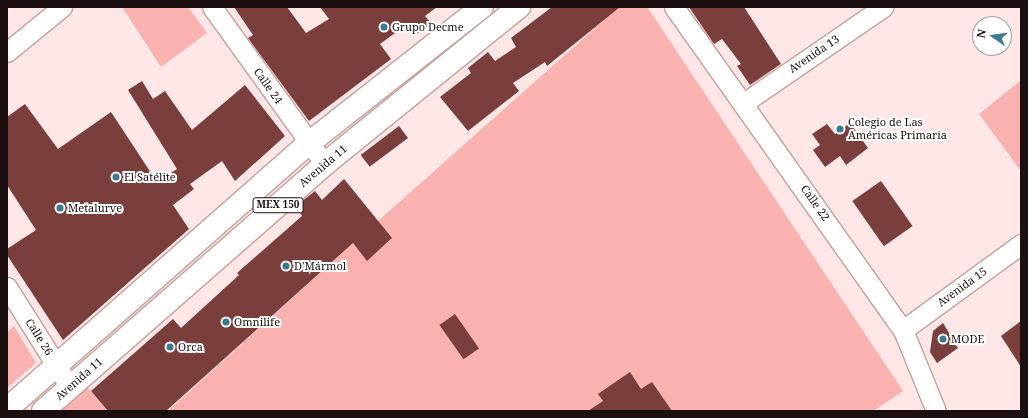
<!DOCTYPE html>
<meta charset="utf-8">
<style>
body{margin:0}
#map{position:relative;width:1028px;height:418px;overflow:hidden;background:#fee7e6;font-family:"Noto Serif",serif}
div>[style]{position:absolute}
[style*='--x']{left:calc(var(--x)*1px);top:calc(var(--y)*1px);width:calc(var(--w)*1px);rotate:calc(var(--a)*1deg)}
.green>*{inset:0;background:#f9b2af}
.building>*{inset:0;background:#7a3e3d;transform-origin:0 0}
.roads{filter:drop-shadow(1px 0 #c3a19f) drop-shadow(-1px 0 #c3a19f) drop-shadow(0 1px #c3a19f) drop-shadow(0 -1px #c3a19f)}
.minor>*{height:19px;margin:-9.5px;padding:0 9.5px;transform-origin:9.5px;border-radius:9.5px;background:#fff}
.major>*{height:22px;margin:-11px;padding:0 11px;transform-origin:11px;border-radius:11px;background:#fff}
.dots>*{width:11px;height:11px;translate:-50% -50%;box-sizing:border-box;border:2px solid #fff;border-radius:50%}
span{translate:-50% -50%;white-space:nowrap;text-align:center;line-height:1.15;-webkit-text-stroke:4px #fff;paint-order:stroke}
.shield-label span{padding:1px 3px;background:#fff;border:1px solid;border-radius:3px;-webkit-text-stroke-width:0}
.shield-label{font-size:10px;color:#1b0f0f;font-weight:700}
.poi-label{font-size:11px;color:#1b0f0f}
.left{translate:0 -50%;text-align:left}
.street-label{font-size:11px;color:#1b0f0f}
.frame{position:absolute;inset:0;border:8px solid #1b0f0f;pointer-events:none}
.north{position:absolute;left:972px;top:16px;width:40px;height:40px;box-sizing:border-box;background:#fff;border:1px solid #a49f9f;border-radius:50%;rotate:283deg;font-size:11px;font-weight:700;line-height:16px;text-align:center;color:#1b0f0f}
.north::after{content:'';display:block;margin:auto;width:14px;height:18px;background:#3b798e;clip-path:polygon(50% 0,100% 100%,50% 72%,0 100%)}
</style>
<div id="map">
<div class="green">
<i style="clip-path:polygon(122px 7px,188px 7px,207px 33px,161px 67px)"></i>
<i style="clip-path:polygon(619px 7px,647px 7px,903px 391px,873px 411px,168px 411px,353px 243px,367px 260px,392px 239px,378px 221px)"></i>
<i style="clip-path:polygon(1021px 80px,1021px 171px,979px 114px)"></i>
<i style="clip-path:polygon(14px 326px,36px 363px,7px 388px,7px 332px)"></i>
<i style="clip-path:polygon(86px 386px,108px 411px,58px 411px)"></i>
</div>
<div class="building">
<i style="clip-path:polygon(234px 7px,287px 7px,306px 33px,329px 19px,320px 7px,437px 7px,425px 16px,431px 23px,414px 36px,406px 25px,380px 44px,391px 59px,309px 121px,248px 38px,253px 35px)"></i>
<i style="clip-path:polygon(552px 7px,620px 7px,547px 66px,545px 62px,513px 83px,519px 91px,468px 131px,440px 97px,471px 73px,468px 68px,488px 52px,495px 61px,516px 47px,511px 38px)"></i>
<i style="clip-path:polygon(689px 7px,744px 7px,781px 64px,750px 85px,737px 66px,741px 64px,722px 39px,714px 44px)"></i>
<i style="clip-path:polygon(142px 81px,153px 99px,165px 91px,192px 130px,245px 85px,285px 136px,235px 181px,222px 161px,190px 184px,194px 189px,173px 205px,189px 229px,63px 340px,7px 255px,7px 249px,36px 230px,7px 185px,7px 117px,25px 104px,58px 149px,111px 112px,157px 182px,177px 169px,128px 90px)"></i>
<i style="clip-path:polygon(850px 123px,868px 148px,846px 165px,840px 156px,825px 167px,813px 150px,820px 145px,812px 134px,827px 124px,835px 134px)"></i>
<i style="left:399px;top:126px;width:15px;height:48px;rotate:53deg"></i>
<i style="clip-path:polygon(344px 179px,392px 238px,367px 261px,353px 243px,166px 411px,108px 411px,91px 391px,173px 319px,181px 328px,239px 275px,237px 273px,302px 216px,296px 206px,315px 191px,322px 200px)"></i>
<i style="left:881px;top:181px;width:55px;height:35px;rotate:55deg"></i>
<i style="left:455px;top:314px;width:42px;height:19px;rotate:55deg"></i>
<i style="clip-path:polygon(1021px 321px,1021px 367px,1001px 336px)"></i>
<i style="clip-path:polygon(943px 323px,958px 348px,937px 363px,930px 352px,933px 331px)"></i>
<i style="clip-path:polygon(630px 372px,641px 389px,652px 382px,672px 411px,588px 411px,603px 401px,598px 394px)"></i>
</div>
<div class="roads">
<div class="minor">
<i style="--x:212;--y:7;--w:193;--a:54.3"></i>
<i style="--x:674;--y:7;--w:396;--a:54.7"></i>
<i style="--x:903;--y:330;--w:87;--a:67.8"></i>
<i style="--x:7;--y:52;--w:71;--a:-39.3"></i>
<i style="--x:745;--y:102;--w:168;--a:-34.5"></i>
<i style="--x:7;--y:287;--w:118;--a:57.8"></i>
<i style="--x:903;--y:330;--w:146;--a:-36.1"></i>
</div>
<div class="major">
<i style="--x:7;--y:409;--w:402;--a:-41.4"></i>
<i style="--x:309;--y:143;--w:220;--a:-38.2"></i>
<i style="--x:43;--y:411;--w:375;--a:-41.2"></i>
<i style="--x:325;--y:164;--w:250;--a:-39"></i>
</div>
</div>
<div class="dots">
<i style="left:384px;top:27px;background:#3b798e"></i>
<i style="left:840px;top:129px;background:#3b798e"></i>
<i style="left:116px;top:177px;background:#3b798e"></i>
<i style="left:60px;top:208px;background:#3b798e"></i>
<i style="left:286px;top:266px;background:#3b798e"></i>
<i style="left:226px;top:322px;background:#3b798e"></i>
<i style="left:943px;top:339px;background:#3b798e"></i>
<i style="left:170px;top:347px;background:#3b798e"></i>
</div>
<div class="shield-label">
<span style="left:278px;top:205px">MEX 150</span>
</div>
<div class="poi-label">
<span class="left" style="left:392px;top:27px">Grupo Decme</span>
<span class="left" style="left:848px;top:129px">Colegio de Las<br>Américas Primaria</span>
<span class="left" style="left:124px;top:177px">El Satélite</span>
<span class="left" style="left:68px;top:208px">Metalurve</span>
<span class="left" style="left:294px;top:266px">D'Mármol</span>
<span class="left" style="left:234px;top:322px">Omnilife</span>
<span class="left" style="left:951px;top:339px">MODE</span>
<span class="left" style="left:178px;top:347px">Orca</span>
</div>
<div class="street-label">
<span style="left:814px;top:54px;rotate:-34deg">Avenida 13</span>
<span style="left:268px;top:86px;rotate:55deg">Calle 24</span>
<span style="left:323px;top:166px;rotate:-40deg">Avenida 11</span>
<span style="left:815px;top:203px;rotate:55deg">Calle 22</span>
<span style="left:962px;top:287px;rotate:-36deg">Avenida 15</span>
<span style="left:39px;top:337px;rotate:58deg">Calle 26</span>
<span style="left:79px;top:379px;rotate:-41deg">Avenida 11</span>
</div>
<div class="frame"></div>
<div class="north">N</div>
</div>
